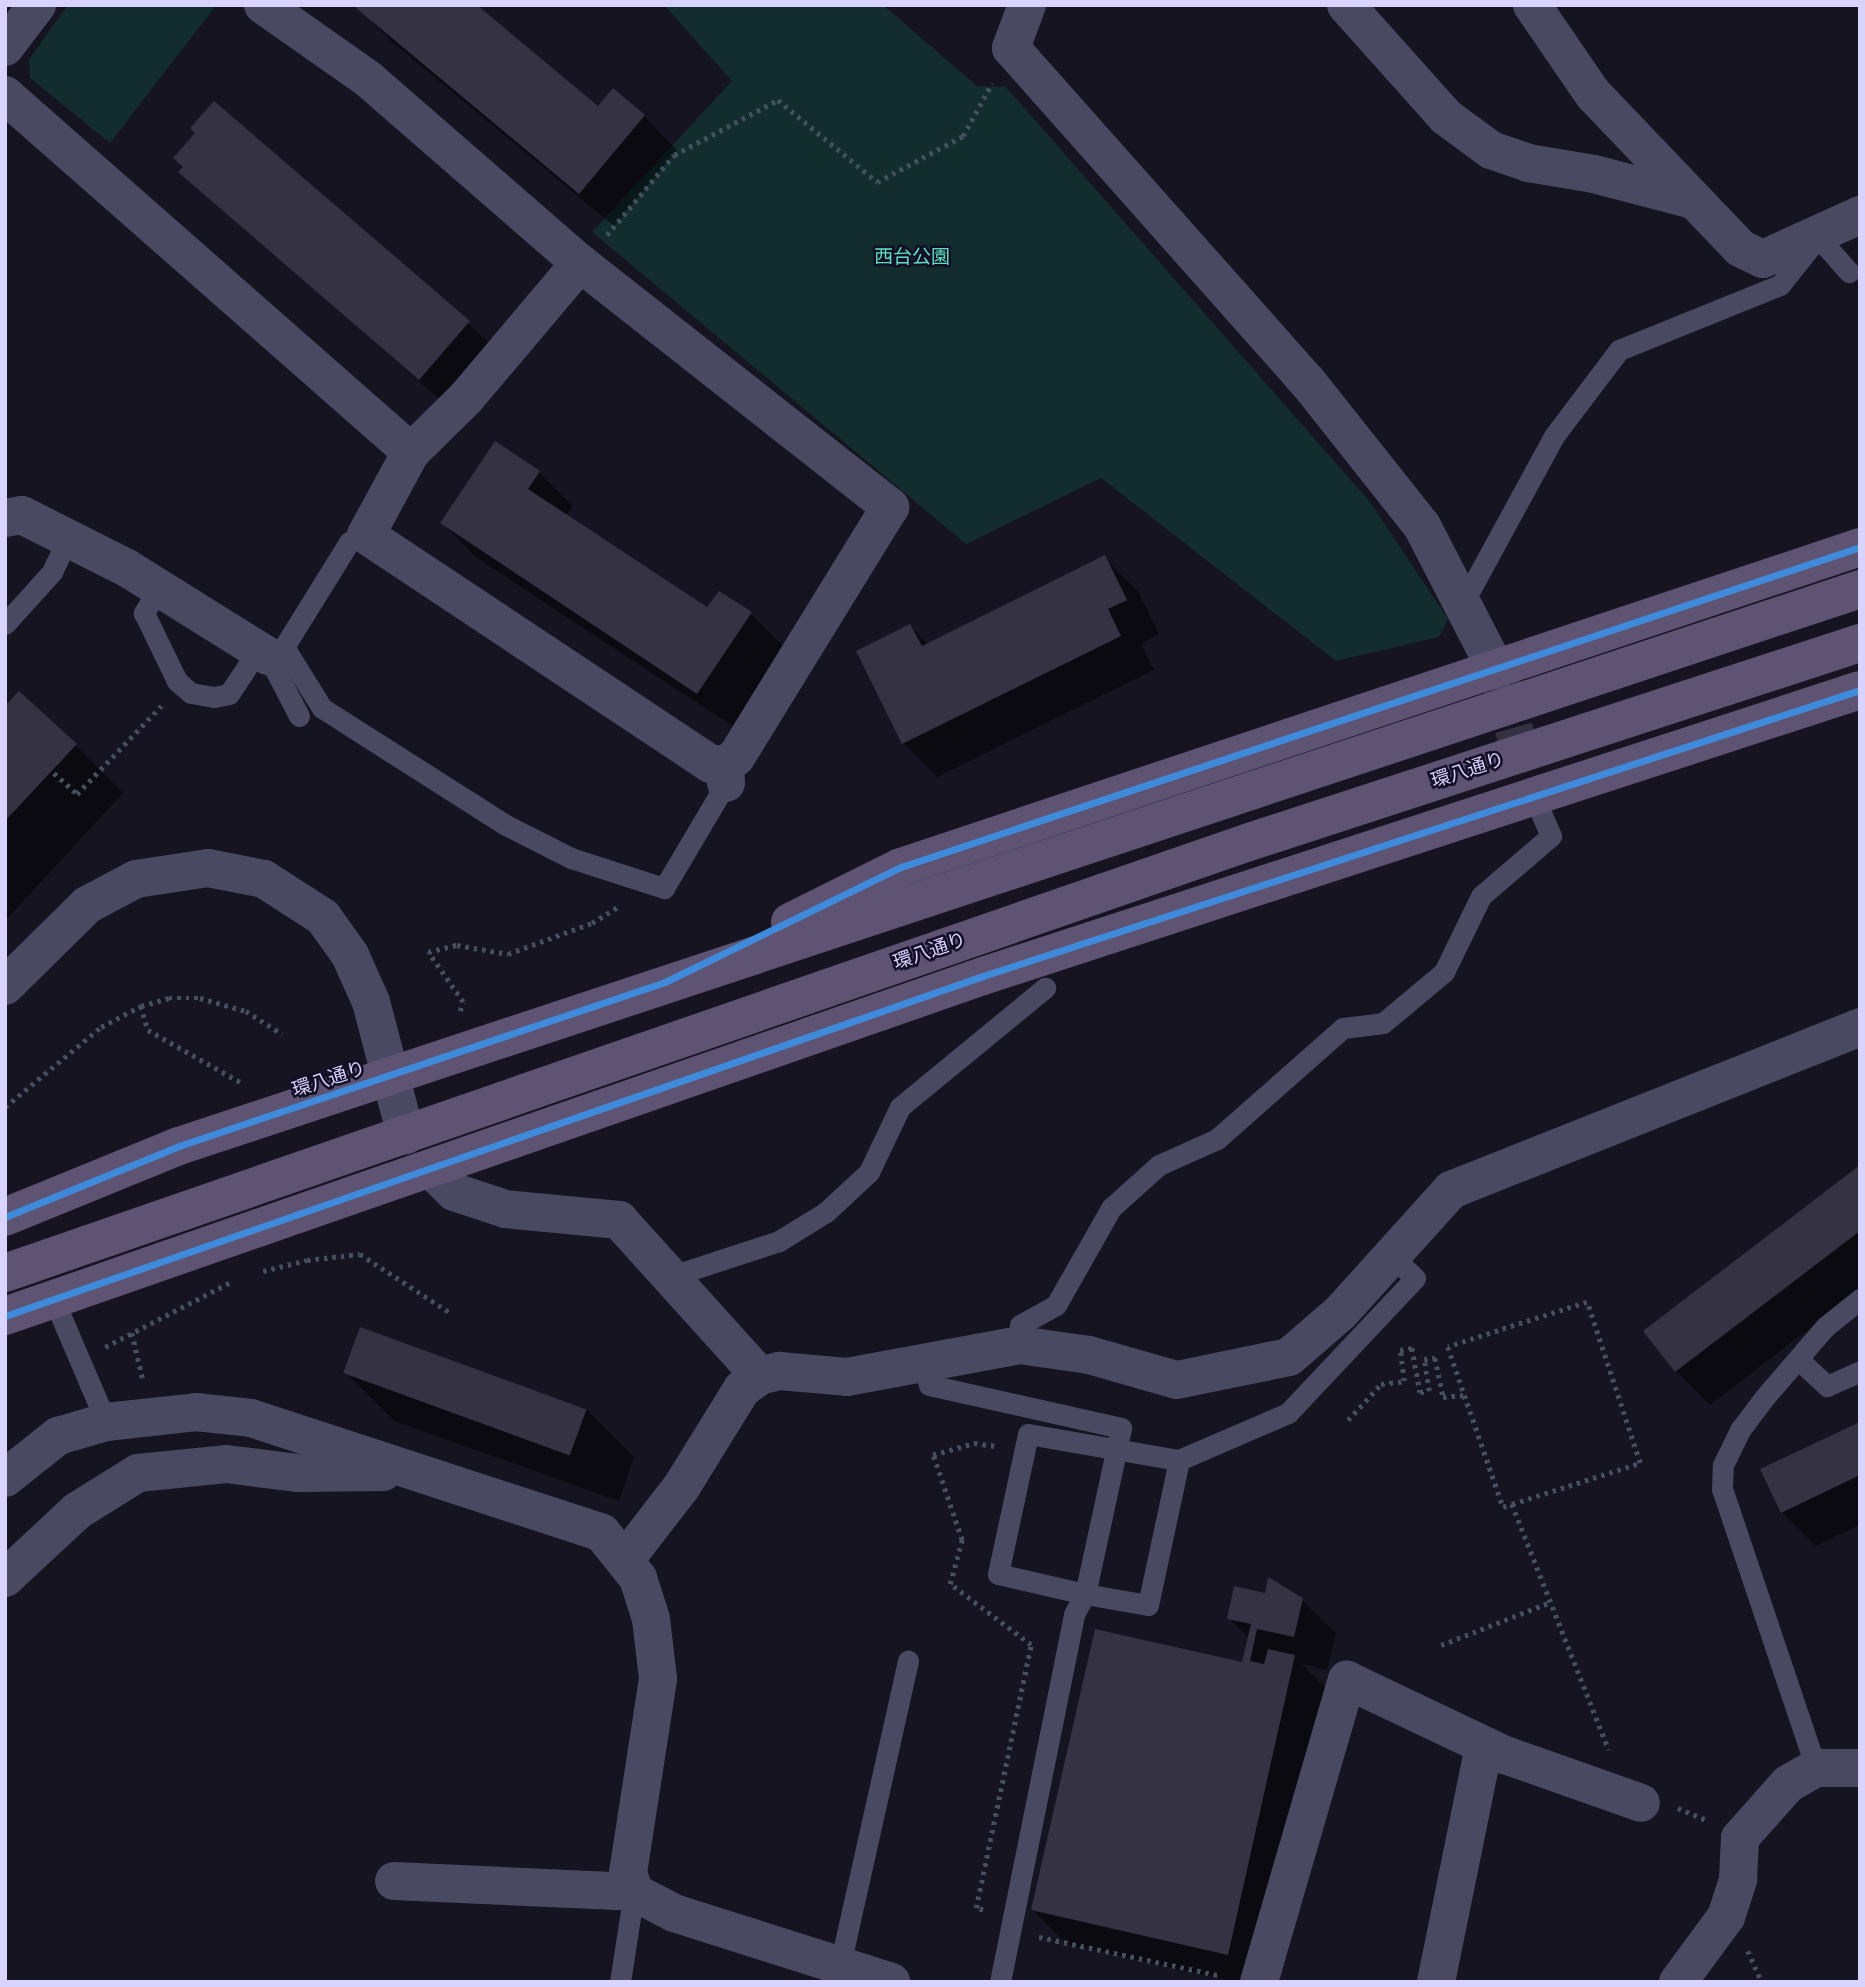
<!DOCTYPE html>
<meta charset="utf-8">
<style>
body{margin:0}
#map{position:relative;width:1865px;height:1987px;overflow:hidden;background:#161421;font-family:"Source Sans 3","Noto Sans JP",sans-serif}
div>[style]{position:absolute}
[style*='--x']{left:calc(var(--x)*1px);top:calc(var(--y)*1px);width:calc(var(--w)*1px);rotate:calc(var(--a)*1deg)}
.green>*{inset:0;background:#132c2d}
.shadow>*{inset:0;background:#0007}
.building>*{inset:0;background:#343243;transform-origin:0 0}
.minor-tunnel>*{height:38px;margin-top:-19px;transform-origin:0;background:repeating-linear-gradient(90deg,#333142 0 38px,transparent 0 57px)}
.path>*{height:4.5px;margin-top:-2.25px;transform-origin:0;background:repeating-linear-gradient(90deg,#44505f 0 3.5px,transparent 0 8.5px)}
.service>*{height:21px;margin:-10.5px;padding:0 10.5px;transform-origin:10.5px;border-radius:10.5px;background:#4a4962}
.minor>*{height:38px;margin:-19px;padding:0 19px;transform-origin:19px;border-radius:19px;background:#4a4962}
.tertiary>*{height:38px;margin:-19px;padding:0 19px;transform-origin:19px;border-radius:19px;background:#4a4962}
.primary>*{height:38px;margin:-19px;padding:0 19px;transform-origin:19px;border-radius:19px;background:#5e5373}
.cycleway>*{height:7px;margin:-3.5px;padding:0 3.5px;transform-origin:3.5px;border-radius:3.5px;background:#408adc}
span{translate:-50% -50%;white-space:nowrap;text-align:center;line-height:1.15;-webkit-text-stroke:5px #130f26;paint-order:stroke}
.park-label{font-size:19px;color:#5fe0c0}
.street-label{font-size:19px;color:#d9d4ff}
.frame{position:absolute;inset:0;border:7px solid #d9d4ff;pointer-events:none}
</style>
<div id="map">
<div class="green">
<i style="clip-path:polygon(68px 5px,210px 5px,214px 8px,110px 143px,30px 78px,29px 59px)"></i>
<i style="clip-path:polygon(664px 5px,883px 5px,977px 86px,1006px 87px,1370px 502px,1448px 619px,1439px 637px,1336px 661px,1101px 478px,966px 544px,592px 232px,732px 81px)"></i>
</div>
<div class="shadow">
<i style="clip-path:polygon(359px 8px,598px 108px,644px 116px,677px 150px,614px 226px,392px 42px)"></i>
<i style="clip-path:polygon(181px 172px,468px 323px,502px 356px,454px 412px)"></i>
<i style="clip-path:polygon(495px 443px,539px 472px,573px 506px,566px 516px,708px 610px,750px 613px,784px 647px,732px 726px,476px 557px,442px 523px)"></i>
<i style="clip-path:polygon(1104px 558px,1138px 591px,1159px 634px,1141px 644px,1154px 670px,937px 777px,903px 743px,910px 626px,928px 644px)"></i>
<i style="clip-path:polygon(5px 708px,75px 745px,123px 793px,5px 921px)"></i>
<i style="clip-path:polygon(1860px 1167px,1860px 1290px,1710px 1405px,1676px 1371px)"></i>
<i style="clip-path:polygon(345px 1372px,586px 1409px,634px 1457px,619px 1501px,394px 1421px)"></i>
<i style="clip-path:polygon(1860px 1424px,1860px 1525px,1816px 1546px,1782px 1512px)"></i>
<i style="clip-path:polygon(1301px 1599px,1336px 1633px,1327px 1670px,1302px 1664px,1328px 1690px,1263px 1982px,1234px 1982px,1067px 1944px,1033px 1910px,1243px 1664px,1249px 1638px,1229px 1618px)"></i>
</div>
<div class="building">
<i style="clip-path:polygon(358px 5px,477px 5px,598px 106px,613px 88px,645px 115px,579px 194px,356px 8px)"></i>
<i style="clip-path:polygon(214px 101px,470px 321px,419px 380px,178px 172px,183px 167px,173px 158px,195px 133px,190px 128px)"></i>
<i style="clip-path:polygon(495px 441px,540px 471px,528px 489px,707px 607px,719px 591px,752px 612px,697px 694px,440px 523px)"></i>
<i style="clip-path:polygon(1105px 555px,1127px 600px,1108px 609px,1121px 636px,902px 744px,856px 651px,910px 624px,922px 646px)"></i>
<i style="clip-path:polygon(19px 691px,77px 744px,5px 821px,5px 706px)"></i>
<i style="clip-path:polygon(1860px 1165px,1860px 1231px,1675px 1372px,1643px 1331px)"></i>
<i style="left:360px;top:1327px;width:241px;height:49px;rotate:20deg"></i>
<i style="clip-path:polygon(1860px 1422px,1860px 1475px,1781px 1513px,1760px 1469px)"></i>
<i style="clip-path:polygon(1268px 1577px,1303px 1598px,1294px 1637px,1257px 1629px,1250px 1661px,1264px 1664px,1268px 1649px,1295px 1655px,1228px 1955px,1031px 1910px,1095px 1629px,1242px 1662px,1251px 1624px,1227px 1619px,1234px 1586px,1265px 1593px)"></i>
</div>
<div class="minor-tunnel">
<i style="--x:1498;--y:673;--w:106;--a:74.1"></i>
</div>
<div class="path">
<i style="--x:607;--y:235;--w:104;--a:-50.1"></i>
<i style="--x:674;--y:155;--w:118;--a:-27.9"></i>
<i style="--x:778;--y:100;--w:129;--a:39.6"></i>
<i style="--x:877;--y:182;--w:98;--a:-28.1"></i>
<i style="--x:963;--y:136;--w:60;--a:-61.3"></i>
<i style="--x:54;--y:773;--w:31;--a:42"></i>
<i style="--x:77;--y:794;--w:122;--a:-46.3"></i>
<i style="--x:141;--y:1006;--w:25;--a:74"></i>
<i style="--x:148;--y:1030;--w:110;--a:29.4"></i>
<i style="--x:460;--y:1011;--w:9;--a:-72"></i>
<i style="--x:463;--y:1002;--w:61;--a:-125"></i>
<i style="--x:428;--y:952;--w:30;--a:-14"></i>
<i style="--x:457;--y:945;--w:52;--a:10"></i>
<i style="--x:508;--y:954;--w:90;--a:-20.3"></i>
<i style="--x:592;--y:923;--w:31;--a:-32"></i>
<i style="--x:5;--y:1107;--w:125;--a:-39.8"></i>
<i style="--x:101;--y:1027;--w:45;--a:-27.7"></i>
<i style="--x:141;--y:1006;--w:29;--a:-16"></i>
<i style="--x:169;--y:998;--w:31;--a:0"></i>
<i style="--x:200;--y:998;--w:48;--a:15.8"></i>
<i style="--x:246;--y:1011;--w:43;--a:32.6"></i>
<i style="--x:263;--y:1271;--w:45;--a:-14"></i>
<i style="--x:307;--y:1260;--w:53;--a:-6.5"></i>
<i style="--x:360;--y:1254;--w:110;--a:33.1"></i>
<i style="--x:132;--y:1333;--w:48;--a:76.8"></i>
<i style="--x:105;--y:1347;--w:142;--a:-27.3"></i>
<i style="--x:1348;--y:1420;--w:49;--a:-47.5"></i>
<i style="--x:1381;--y:1384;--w:23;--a:-7"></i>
<i style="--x:1404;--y:1381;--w:31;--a:-97"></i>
<i style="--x:1400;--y:1350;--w:12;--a:-9"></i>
<i style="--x:1412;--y:1348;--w:45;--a:79.7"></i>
<i style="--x:1420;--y:1392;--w:9;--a:-6"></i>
<i style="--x:1429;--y:1391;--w:32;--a:-99"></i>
<i style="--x:1424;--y:1359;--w:11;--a:-5"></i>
<i style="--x:1435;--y:1358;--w:40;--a:78"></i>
<i style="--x:1443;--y:1397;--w:22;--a:-5"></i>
<i style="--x:1512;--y:1504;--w:134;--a:-17.8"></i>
<i style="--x:1640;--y:1463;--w:169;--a:-108.2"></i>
<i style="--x:1587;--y:1302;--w:146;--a:162.1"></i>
<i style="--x:1448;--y:1347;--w:169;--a:71"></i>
<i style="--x:1503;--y:1507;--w:9;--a:-18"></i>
<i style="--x:1512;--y:1504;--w:264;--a:68.5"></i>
<i style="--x:1441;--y:1645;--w:118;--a:-21.4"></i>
<i style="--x:1678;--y:1808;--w:33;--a:23"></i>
<i style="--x:983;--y:1910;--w:7;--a:-164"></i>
<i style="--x:976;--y:1908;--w:269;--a:-78.2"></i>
<i style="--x:1031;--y:1645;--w:101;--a:-143"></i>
<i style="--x:950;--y:1584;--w:46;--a:-74.7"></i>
<i style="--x:962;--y:1540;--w:90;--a:-108.8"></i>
<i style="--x:933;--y:1455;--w:43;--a:-16.3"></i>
<i style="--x:974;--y:1443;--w:22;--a:8"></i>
<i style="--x:1039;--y:1937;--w:187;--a:12"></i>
<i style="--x:1748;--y:1951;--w:34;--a:66"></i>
</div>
<div class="service">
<i style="--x:160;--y:587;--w:31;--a:122"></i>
<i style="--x:144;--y:613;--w:76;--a:64.1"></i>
<i style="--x:177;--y:681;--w:18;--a:41"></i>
<i style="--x:191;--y:693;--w:23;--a:10"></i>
<i style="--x:214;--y:697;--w:15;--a:-11"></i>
<i style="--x:229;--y:694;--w:53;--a:-56.6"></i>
<i style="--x:1463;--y:603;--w:190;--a:-61.4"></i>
<i style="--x:1554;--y:436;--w:108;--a:-52.9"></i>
<i style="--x:1619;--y:350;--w:174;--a:-22"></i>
<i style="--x:1780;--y:285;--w:61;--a:-51.6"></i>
<i style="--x:1818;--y:237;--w:47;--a:48.5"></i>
<i style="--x:5;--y:624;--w:70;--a:-47.9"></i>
<i style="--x:52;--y:572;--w:38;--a:-65"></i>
<i style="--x:284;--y:647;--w:72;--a:58.1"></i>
<i style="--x:322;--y:708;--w:218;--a:32.5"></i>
<i style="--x:506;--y:825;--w:73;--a:26.9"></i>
<i style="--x:571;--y:858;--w:98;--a:17.9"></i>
<i style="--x:664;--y:888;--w:122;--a:-59.4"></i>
<i style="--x:299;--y:716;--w:68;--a:-117.3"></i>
<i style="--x:268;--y:656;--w:18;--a:-29"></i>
<i style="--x:284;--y:647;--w:123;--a:-58.2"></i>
<i style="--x:349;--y:542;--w:18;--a:-22"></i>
<i style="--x:669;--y:1277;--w:116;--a:-18.1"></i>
<i style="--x:779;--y:1241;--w:55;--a:-31.7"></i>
<i style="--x:826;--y:1212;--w:59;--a:-42.9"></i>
<i style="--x:869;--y:1172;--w:72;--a:-64.5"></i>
<i style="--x:900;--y:1107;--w:188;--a:-39.4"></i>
<i style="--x:54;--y:1300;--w:133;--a:66.9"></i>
<i style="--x:1019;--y:1345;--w:20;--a:-87"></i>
<i style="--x:1020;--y:1325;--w:41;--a:-29.1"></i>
<i style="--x:1056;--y:1305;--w:112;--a:-60.4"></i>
<i style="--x:1111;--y:1208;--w:64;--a:-41.9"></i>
<i style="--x:1159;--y:1165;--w:64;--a:-24.1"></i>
<i style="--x:1217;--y:1139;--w:168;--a:-41.4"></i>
<i style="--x:1343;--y:1028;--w:40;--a:-7.1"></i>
<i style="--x:1383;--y:1023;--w:80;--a:-39.9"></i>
<i style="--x:1444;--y:972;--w:85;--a:-64"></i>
<i style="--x:1481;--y:896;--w:92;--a:-40.6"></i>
<i style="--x:1551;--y:836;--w:40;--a:-113.4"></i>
<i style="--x:1798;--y:1359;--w:40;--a:43"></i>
<i style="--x:1827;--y:1386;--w:36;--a:-24"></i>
<i style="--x:922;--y:1363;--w:23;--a:72"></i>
<i style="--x:929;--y:1385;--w:197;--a:12.6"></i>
<i style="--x:1121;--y:1428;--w:170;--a:102.2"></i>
<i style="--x:1085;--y:1594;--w:64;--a:9.9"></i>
<i style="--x:1148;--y:1605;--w:148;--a:-77.9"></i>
<i style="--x:1179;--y:1460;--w:119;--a:-23.3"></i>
<i style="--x:1288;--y:1413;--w:185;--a:-46.7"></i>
<i style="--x:1415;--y:1278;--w:33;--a:-137"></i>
<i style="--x:1816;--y:1768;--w:294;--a:-108.6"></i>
<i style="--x:1722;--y:1489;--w:24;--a:-88"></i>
<i style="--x:1723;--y:1465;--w:39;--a:-64"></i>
<i style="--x:1740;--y:1430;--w:40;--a:-53"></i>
<i style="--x:1764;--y:1398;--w:94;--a:-49.3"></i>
<i style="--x:1825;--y:1327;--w:45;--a:-38.7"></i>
<i style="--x:840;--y:1965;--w:312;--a:-77.4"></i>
<i style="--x:620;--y:1982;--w:91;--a:-81.2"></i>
<i style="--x:1000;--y:1982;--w:375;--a:-78.6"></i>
<i style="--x:1074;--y:1614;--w:23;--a:-61"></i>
<i style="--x:1085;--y:1594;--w:89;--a:-167.1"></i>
<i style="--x:998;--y:1574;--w:143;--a:-77.9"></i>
<i style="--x:1028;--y:1434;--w:153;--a:9.8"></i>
</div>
<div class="minor">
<i style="--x:263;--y:5;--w:127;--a:35.1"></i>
<i style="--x:367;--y:78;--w:282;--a:41"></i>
<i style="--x:580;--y:263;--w:395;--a:38.2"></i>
<i style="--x:890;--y:507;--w:294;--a:121.6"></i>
<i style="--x:736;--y:757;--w:13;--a:148"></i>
<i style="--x:1027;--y:5;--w:46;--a:110.4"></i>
<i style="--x:1011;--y:48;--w:446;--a:48.4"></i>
<i style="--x:1307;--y:381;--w:185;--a:51.6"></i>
<i style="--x:1422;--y:526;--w:163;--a:62.7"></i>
<i style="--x:1346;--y:5;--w:150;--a:48.2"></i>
<i style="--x:1446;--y:117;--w:56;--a:36.3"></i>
<i style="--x:1491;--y:150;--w:39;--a:19"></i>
<i style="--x:1528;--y:163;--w:67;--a:9.5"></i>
<i style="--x:1594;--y:174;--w:98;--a:14.7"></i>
<i style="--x:1532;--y:5;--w:108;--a:55.6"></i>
<i style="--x:1593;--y:94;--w:213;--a:46.3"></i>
<i style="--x:1740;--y:248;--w:25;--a:26"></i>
<i style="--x:1763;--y:259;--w:107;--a:-24.4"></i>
<i style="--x:5;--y:47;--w:53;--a:-52.7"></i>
<i style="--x:5;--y:95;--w:541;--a:41.33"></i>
<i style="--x:580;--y:263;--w:177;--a:130.2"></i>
<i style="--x:466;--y:398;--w:77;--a:135.5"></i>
<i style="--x:411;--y:452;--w:94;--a:118.5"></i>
<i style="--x:366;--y:535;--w:414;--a:33.6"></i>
<i style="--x:711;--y:764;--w:14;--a:0"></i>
<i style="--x:725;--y:764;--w:19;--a:87"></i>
<i style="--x:5;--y:518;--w:17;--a:-10"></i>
<i style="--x:22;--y:515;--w:118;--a:26.8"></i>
<i style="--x:127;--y:568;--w:166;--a:32"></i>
<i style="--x:432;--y:1170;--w:31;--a:45"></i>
<i style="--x:454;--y:1192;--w:54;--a:18.4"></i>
<i style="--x:505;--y:1209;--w:115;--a:5.5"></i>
<i style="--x:619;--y:1220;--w:210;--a:47.9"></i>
<i style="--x:760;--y:1376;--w:20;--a:-15"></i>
<i style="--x:779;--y:1371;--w:68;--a:5"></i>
<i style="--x:847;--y:1377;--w:175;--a:-10.5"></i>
<i style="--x:1019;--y:1345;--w:71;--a:8.1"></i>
<i style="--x:1089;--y:1355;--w:91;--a:15.9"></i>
<i style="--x:1177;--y:1380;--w:114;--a:-11.6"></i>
<i style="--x:1289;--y:1357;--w:67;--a:-40.8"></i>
<i style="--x:1340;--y:1313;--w:166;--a:-47.9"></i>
<i style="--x:1451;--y:1190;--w:440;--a:-21.7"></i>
<i style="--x:5;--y:1478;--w:68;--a:-38.4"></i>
<i style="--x:58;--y:1436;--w:50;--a:-16.3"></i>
<i style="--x:106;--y:1422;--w:91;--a:-6.3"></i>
<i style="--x:196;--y:1412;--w:55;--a:6.2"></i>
<i style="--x:251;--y:1418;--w:369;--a:18.1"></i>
<i style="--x:602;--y:1533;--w:58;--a:51.3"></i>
<i style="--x:638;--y:1578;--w:43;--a:72.4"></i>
<i style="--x:651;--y:1619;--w:60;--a:83.3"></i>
<i style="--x:658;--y:1679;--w:195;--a:98.8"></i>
<i style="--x:628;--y:1872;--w:21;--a:73"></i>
<i style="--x:625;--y:1560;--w:93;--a:-52.4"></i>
<i style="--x:682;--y:1486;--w:114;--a:-58.3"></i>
<i style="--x:742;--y:1389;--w:22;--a:-36"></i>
<i style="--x:5;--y:1578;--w:98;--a:-42.9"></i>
<i style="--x:77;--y:1511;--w:72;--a:-31.9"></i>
<i style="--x:138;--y:1473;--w:88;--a:-5.8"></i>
<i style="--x:226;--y:1464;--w:73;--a:7.1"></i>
<i style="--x:298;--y:1473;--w:85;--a:-0.7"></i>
<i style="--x:394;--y:1881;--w:240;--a:2.6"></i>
<i style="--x:634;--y:1892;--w:45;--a:27.7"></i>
<i style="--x:674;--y:1913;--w:228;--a:17.6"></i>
<i style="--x:1259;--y:1982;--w:315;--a:-73.8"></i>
<i style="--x:1347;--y:1680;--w:175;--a:25.4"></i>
<i style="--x:1505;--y:1755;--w:144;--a:19.4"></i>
<i style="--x:1436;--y:1982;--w:241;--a:-78.5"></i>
<i style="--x:1678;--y:1982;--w:81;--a:-53.6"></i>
<i style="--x:1726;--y:1917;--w:40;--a:-72"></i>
<i style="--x:1738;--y:1879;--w:41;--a:-87.2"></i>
<i style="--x:1740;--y:1838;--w:72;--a:-48.4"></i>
<i style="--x:1788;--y:1784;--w:32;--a:-30"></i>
<i style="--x:1816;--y:1768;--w:44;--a:0"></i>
</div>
<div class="tertiary">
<i style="--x:5;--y:986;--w:115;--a:-44.6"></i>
<i style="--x:87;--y:905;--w:55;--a:-28"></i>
<i style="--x:136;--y:879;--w:73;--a:-8.7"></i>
<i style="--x:208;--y:868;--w:57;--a:11.1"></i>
<i style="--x:264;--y:879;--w:70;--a:32.8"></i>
<i style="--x:323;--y:917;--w:47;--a:54.6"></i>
<i style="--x:350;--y:955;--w:51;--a:65.9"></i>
<i style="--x:371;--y:1002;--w:138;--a:75.3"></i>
</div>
<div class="primary">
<i style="--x:790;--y:922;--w:124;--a:-26.4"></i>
<i style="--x:901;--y:867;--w:1011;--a:-18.45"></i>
<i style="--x:5;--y:1217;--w:188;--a:-22.2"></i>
<i style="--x:179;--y:1146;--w:1771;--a:-18.33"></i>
<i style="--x:5;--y:1273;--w:1317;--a:-19.11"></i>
<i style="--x:1249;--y:842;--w:643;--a:-18.04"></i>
<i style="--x:5;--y:1316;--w:1035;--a:-19.17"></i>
<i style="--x:983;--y:976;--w:922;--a:-18.06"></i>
</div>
<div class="cycleway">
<i style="--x:5;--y:1217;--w:188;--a:-22.2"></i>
<i style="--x:179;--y:1146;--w:513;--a:-18.65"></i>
<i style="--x:665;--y:982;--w:263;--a:-26"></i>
<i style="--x:901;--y:867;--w:1011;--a:-18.45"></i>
<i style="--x:5;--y:1316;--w:1035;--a:-19.17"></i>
<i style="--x:983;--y:976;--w:922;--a:-18.06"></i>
</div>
<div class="park-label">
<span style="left:912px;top:258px">西台公園</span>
</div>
<div class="street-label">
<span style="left:1468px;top:771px;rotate:-18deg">環八通り</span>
<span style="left:930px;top:952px;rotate:-19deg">環八通り</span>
<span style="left:329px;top:1080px;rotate:-18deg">環八通り</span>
</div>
<div class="frame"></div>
</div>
